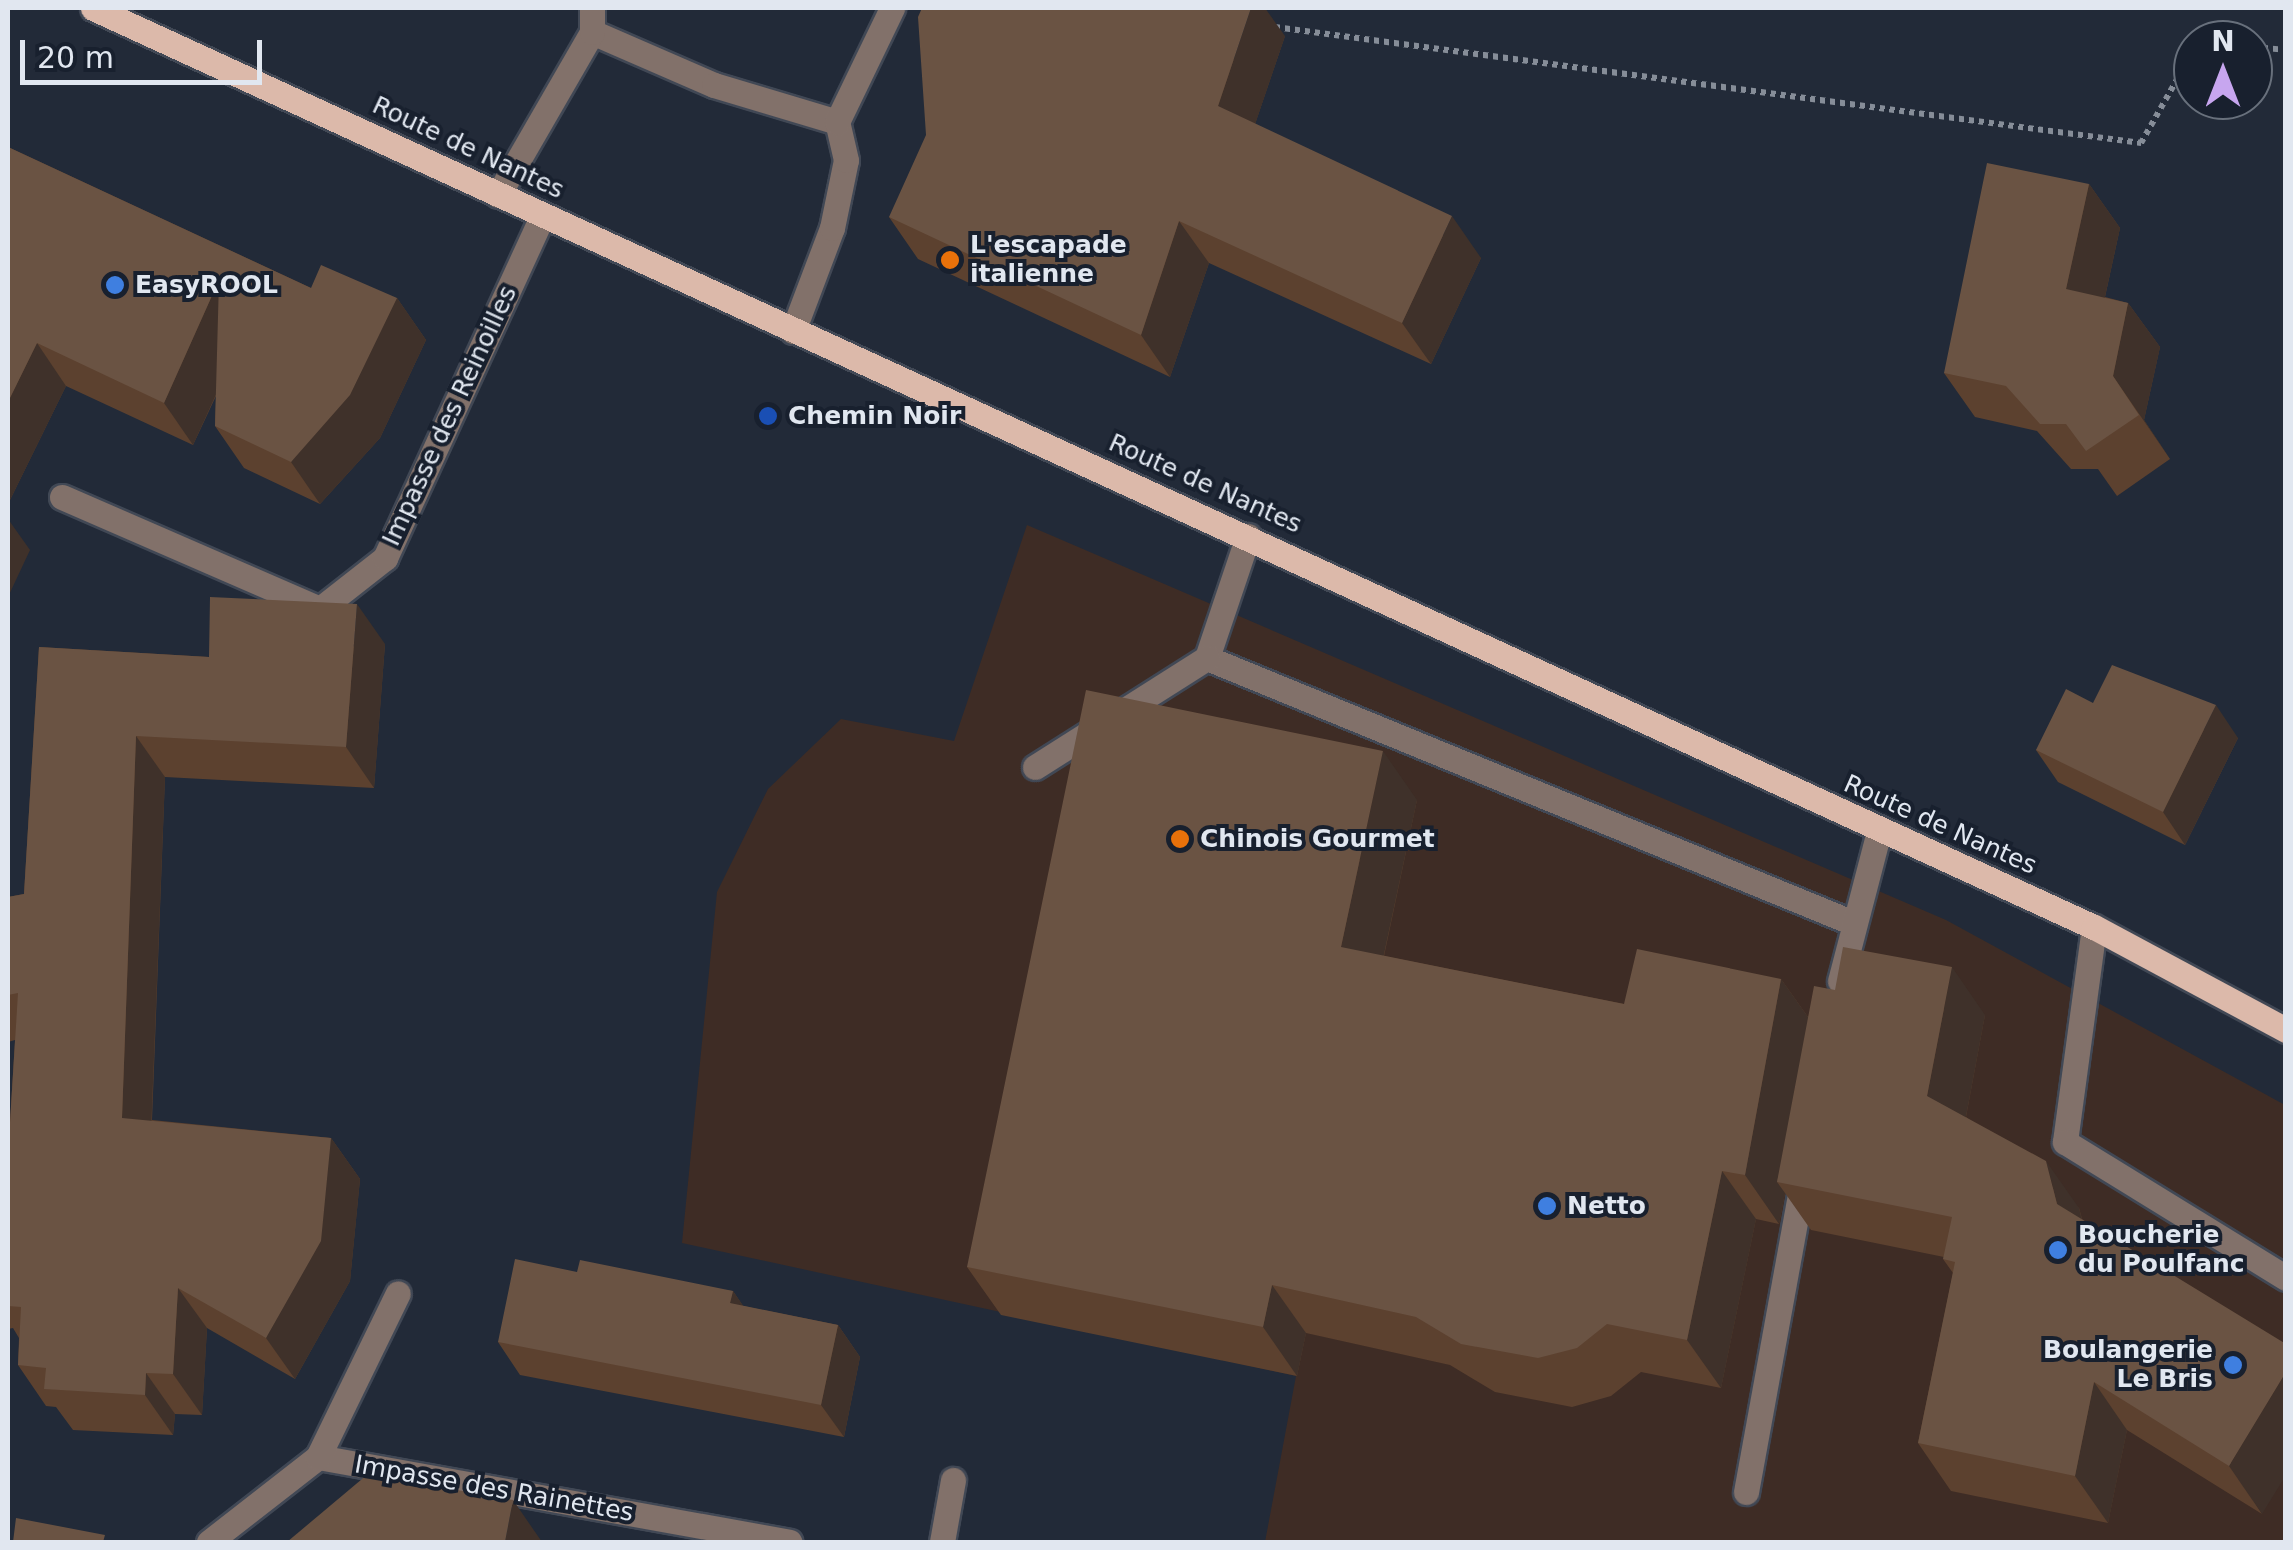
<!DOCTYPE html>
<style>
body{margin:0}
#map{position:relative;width:2293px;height:1550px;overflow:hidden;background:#222a38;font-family:"DejaVu Sans",sans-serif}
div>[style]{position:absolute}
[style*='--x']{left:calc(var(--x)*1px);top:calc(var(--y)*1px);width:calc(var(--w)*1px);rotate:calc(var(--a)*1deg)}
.commercial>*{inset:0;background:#3e2c25}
.path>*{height:6px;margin-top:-3px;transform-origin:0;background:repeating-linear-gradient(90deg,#868d98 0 5px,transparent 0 10px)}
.roads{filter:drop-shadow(2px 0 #414855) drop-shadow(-2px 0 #414855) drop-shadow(0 2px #414855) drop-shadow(0 -2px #414855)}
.minor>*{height:25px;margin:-12.5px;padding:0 12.5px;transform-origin:12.5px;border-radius:12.5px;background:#82716a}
.major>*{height:25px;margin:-12.5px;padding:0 12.5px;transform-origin:12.5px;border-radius:12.5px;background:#dcb9aa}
.wall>*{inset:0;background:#5c412f}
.shaded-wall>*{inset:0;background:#3f312a}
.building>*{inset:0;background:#6a5343}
.dots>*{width:28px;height:28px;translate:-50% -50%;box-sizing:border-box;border:5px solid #18202e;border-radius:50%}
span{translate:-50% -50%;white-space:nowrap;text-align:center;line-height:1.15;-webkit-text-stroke:8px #18202e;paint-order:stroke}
.street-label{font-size:25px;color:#e1e7f0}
.poi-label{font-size:25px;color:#e1e7f0;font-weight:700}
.left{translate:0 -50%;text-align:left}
.right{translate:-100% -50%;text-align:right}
.frame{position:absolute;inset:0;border:10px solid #e1e7f0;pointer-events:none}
.north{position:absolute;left:2173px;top:20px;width:100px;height:100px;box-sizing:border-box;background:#18202e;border:2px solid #68707c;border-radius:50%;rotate:0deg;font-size:28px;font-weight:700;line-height:40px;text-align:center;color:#e1e7f0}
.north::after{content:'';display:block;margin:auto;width:35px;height:45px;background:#c7a6ef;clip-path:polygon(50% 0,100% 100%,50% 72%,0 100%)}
.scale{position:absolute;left:20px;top:40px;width:242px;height:45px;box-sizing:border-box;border:5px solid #e1e7f0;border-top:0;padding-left:12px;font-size:30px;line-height:35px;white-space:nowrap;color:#e1e7f0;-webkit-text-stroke:8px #18202e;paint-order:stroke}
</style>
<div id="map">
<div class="commercial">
<i style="clip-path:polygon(1027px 525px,1946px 920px,2285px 1105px,2285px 1542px,1265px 1542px,1296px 1376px,682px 1243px,717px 892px,768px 789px,841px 719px,954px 741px)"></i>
</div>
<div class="path">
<i style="--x:1275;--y:27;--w:874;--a:7.63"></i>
<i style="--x:2141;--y:143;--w:106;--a:-60.5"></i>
<i style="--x:2253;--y:47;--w:33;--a:5"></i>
</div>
<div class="roads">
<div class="minor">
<i style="--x:592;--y:32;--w:133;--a:23.5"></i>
<i style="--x:714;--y:85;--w:128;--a:16.7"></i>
<i style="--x:498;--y:195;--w:188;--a:-60"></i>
<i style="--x:592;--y:32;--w:24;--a:-90"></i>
<i style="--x:793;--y:331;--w:110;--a:-69.3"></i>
<i style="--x:832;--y:228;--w:69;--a:-78.4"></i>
<i style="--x:846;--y:160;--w:39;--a:-103"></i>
<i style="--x:837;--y:122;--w:127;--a:-64.2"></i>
<i style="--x:62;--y:497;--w:281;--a:23.5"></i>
<i style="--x:320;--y:609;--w:83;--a:-38.1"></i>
<i style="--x:385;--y:558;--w:376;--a:-65.3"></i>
<i style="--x:1248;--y:536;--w:129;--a:108.6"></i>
<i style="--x:1207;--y:658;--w:696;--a:22.29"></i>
<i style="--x:1035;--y:767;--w:204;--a:-32.4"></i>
<i style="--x:2094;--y:927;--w:217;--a:97.7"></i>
<i style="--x:2065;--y:1142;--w:259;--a:31.6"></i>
<i style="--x:1840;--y:981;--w:155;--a:-75.4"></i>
<i style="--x:318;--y:1457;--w:479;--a:10.2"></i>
<i style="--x:1746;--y:1492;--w:320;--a:-79.7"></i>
<i style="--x:209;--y:1542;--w:138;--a:-37.9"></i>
<i style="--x:318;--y:1457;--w:182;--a:-64"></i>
<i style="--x:942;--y:1542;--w:63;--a:-79.9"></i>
</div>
<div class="major">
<i style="--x:93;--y:8;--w:2202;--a:24.67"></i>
<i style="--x:2094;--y:927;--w:218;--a:28.2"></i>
</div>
</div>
<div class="wall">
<i style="clip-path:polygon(1285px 36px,1255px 124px,1481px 258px,1431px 364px,1209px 263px,1170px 377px,918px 259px,889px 217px)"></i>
<i style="clip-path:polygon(8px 147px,311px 288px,397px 298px,426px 340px,380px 438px,320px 504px,244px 468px,215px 426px,216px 396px,193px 445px,66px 386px,8px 504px)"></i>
<i style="clip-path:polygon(2089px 184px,2120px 228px,2105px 297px,2128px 303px,2160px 347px,2144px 420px,2170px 459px,2117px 496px,2098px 469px,2071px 469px,2037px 431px,1975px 417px,1944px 373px)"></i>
<i style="clip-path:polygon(385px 644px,374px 788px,165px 777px,152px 1120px,331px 1138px,360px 1179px,350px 1281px,295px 1379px,207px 1328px,202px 1415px,175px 1414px,173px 1435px,73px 1430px,56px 1407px,46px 1406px,18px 1365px,19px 1338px,13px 1328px,8px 1329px,8px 1155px,15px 1040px,8px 1042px,8px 897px,24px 894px,39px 647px,209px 657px)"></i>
<i style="clip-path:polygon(2093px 703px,2238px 738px,2185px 845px,2058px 782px,2036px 750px)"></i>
<i style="clip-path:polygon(1417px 800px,1384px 956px,1624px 1004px,1781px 979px,1808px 1017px,1835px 990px,1985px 1015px,1966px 1117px,2079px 1208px,2082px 1219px,2262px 1514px,2127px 1430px,2108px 1523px,1951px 1491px,1918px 1443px,1953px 1273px,1943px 1259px,1944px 1257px,1811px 1230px,1785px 1193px,1779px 1224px,1756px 1219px,1721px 1388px,1641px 1372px,1611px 1396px,1572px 1407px,1495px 1392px,1450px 1365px,1306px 1333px,1297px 1376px,1001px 1315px,967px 1267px)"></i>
<i style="clip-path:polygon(577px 1272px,733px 1291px,743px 1306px,838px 1325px,860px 1357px,844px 1437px,520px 1375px,498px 1342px)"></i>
</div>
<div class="shaded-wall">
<i style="clip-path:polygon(1251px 8px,1265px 8px,1285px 36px,1247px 148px,1218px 106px)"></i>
<i style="clip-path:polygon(2089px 184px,2120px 228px,2097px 333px,2066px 289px)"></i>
<i style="clip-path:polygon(1452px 216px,1481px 258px,1431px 364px,1402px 323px)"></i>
<i style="clip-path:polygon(1179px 221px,1209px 263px,1170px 377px,1141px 335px)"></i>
<i style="clip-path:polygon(219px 280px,249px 322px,193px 445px,164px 403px)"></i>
<i style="clip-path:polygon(397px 298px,426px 340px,380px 438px,320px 504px,291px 462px)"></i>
<i style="clip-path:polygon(2128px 303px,2160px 347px,2144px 420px,2170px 459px,2113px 376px)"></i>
<i style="clip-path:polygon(37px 343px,66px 386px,8px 504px,8px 402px)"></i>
<i style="clip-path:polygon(8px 519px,30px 550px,8px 597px)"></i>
<i style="clip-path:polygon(357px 604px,385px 644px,374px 788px,346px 747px)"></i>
<i style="clip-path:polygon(2216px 705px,2238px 738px,2185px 845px,2163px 812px)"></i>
<i style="clip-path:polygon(136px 736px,165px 777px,150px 1158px,122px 1118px)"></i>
<i style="clip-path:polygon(1383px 751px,1417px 800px,1375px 996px,1341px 947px)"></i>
<i style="clip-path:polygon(1952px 967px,1985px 1015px,1961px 1143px,1927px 1096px)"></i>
<i style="clip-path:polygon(1781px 979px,1815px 1027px,1777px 1182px,1785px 1193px,1779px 1224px,1745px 1175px)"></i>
<i style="clip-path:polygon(331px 1138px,360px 1179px,350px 1281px,295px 1379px,266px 1338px)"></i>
<i style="clip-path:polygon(2046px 1161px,2079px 1208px,2090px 1252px,2057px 1204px)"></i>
<i style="clip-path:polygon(1722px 1171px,1756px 1219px,1721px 1388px,1687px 1340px)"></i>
<i style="clip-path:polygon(1272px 1285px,1306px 1333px,1297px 1376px,1263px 1327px)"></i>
<i style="clip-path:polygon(178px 1288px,207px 1328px,202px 1415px,173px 1374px)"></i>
<i style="clip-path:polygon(733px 1291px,755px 1323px,730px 1303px)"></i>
<i style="clip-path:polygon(838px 1325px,860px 1357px,844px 1437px,821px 1405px)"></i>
<i style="clip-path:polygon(2286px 1372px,2286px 1475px,2262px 1514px,2229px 1466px)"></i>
<i style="clip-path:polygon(146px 1373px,175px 1414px,173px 1435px,145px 1395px)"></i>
<i style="clip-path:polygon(2094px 1382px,2127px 1430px,2108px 1523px,2075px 1476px)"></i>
<i style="clip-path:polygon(513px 1500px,542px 1542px,505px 1542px)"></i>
</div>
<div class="building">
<i style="clip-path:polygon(922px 8px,1251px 8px,1218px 106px,1452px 216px,1402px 323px,1179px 221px,1141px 335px,889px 217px,926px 135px,918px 17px)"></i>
<i style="clip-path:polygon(8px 147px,311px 288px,321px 265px,397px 298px,350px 395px,291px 462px,215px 426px,219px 280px,164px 403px,37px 343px,8px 402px)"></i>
<i style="clip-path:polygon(1987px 163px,2089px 184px,2066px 289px,2128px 303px,2113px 376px,2139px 415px,2086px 451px,2066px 424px,2040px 424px,2006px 386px,1944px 373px)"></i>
<i style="clip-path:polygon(210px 597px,357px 604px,346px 747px,136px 736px,122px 1118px,331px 1138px,321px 1241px,266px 1338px,178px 1288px,173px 1374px,146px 1373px,145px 1395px,44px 1389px,46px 1368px,18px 1365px,21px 1307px,8px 1306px,8px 1155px,18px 993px,8px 995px,8px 897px,24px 894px,39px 647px,209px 657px)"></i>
<i style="clip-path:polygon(2112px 665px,2216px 705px,2163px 812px,2036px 750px,2066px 689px,2093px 703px)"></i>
<i style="clip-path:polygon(1086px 690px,1383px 751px,1341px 947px,1624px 1004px,1637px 949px,1781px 979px,1745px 1175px,1722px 1171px,1687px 1340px,1607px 1324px,1577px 1348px,1538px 1358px,1461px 1344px,1416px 1317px,1272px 1285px,1263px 1327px,967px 1267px)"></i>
<i style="clip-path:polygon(1843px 947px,1952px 967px,1927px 1096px,2046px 1161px,2057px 1204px,2286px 1344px,2286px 1372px,2229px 1466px,2094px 1382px,2075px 1476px,1918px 1443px,1955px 1262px,1943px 1259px,1952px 1217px,1777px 1182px,1814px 986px,1835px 990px)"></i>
<i style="clip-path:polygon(515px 1259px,577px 1272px,580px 1260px,733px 1291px,730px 1303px,838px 1325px,821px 1405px,498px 1342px)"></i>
<i style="clip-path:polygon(368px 1474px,513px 1500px,505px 1542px,287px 1542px)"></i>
<i style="clip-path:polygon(16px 1518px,105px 1535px,103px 1542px,13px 1542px)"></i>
</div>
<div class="dots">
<i style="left:950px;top:260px;background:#e8710a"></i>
<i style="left:115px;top:285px;background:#3f7fe0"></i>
<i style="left:768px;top:416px;background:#1a4fb4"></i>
<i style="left:1180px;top:839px;background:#e8710a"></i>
<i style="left:1547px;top:1206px;background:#3f7fe0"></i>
<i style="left:2058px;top:1250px;background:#3f7fe0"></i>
<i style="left:2233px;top:1365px;background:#3f7fe0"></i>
</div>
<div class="street-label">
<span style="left:468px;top:148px;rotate:25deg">Route de Nantes</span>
<span style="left:450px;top:416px;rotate:-65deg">Impasse des Reinoilles</span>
<span style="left:1205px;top:484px;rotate:24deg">Route de Nantes</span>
<span style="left:1940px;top:825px;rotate:24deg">Route de Nantes</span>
<span style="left:494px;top:1489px;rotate:10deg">Impasse des Rainettes</span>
</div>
<div class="poi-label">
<span class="left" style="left:970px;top:260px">L'escapade<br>italienne</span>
<span class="left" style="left:135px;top:285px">EasyROOL</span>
<span class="left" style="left:788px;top:416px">Chemin Noir</span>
<span class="left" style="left:1200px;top:839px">Chinois Gourmet</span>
<span class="left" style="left:1567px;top:1206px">Netto</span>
<span class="left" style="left:2078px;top:1250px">Boucherie<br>du Poulfanc</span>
<span class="right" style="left:2213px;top:1365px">Boulangerie<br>Le Bris</span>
</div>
<div class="frame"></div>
<div class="north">N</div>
<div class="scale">20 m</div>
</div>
